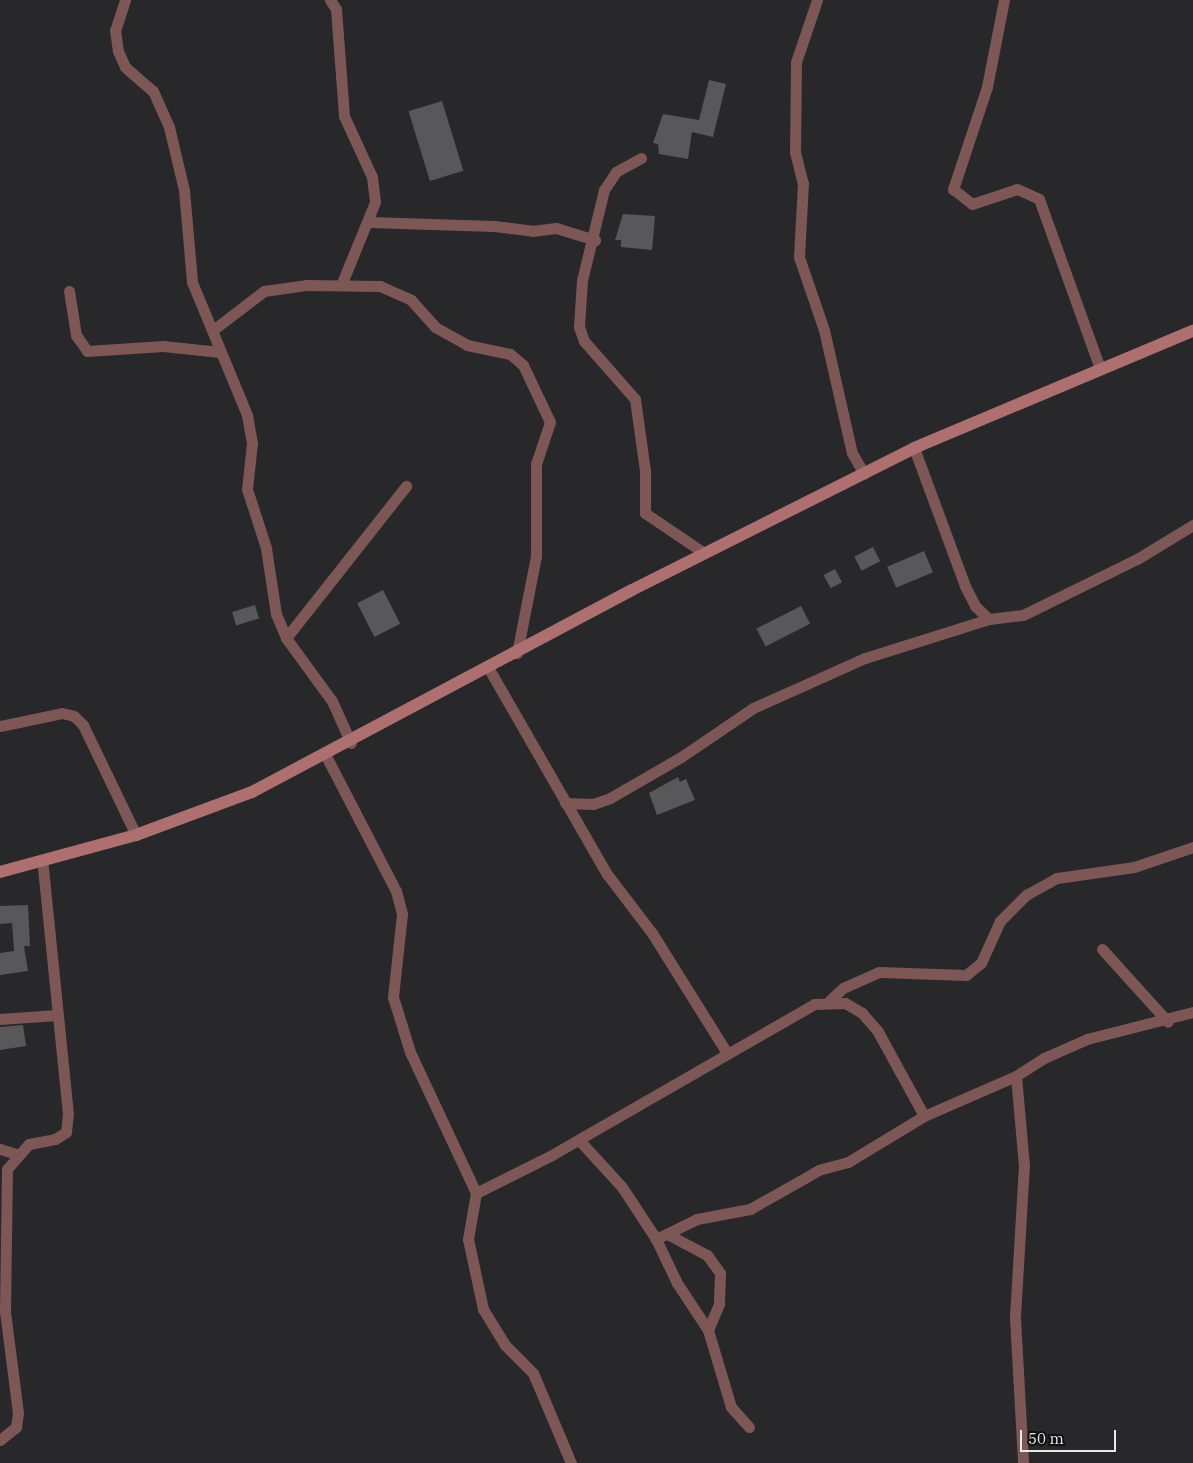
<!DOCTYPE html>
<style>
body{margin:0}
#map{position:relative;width:1193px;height:1463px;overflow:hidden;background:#282729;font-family:"IBM Plex Serif",serif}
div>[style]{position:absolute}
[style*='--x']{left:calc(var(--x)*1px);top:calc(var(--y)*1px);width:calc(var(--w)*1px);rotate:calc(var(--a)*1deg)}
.building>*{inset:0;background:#585759;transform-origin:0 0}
.street>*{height:11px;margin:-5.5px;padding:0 5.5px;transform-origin:5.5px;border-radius:5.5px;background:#7d5656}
.secondary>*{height:12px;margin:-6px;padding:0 6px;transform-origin:6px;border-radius:6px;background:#ad6f70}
span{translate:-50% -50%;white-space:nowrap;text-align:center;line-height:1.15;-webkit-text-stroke:4px #111011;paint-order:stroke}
.scale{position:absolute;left:1020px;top:1430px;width:96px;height:22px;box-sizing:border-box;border:2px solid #e8e7e9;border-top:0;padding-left:6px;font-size:15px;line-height:18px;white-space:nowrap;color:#e8e7e9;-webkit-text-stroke:4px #111011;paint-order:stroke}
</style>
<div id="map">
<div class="building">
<i style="clip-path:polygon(709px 80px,726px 84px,713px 137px,692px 132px,688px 159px,659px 154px,658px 144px,653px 143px,663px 114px,699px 120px)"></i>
<i style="left:442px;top:101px;width:73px;height:35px;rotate:73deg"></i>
<i style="clip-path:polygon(623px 214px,655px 216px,652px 250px,621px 247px,621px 240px,615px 240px)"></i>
<i style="left:873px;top:547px;width:16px;height:21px;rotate:63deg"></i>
<i style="left:924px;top:551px;width:23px;height:40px;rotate:67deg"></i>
<i style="left:835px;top:569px;width:15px;height:13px;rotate:62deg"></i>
<i style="left:383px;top:590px;width:38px;height:29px;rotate:63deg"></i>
<i style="left:255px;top:605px;width:14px;height:24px;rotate:73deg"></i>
<i style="left:801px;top:606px;width:20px;height:50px;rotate:63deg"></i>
<i style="clip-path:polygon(678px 777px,680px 782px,686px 779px,695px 800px,657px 815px,649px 793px)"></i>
<i style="clip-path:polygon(28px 905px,30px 946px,24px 946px,28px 971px,0 975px,0 953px,14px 951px,12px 923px,0 924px,0 906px)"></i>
<i style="clip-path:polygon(23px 1025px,26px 1046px,0 1050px,0 1027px)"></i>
</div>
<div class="street">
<i style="--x:125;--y:0;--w:32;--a:108"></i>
<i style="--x:115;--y:30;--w:21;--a:82"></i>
<i style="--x:118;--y:51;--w:17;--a:66"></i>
<i style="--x:125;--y:67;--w:37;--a:41"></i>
<i style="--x:153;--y:91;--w:39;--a:66"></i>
<i style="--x:169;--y:127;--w:65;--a:76.6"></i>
<i style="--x:184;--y:190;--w:92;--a:85"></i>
<i style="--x:192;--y:282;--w:144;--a:67.5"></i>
<i style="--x:247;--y:415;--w:28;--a:80"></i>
<i style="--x:252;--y:443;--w:46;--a:96.2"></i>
<i style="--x:247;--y:489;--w:62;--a:72.1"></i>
<i style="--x:266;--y:548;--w:67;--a:81.4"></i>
<i style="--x:276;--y:614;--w:26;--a:67"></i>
<i style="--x:286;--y:638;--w:78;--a:53.9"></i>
<i style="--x:332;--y:701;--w:46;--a:65.7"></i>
<i style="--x:330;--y:0;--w:11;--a:56"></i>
<i style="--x:336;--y:9;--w:107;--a:85.7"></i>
<i style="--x:344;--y:116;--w:67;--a:65.3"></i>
<i style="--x:372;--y:177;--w:25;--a:83"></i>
<i style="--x:375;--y:202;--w:87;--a:112.2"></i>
<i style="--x:817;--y:0;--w:65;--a:108.7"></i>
<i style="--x:796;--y:62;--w:90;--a:90.6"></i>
<i style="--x:795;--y:152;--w:32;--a:76"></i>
<i style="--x:803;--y:183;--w:74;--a:93.1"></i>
<i style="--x:799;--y:257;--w:77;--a:71.1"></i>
<i style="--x:824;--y:330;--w:126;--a:77.2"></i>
<i style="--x:852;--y:453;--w:24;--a:60"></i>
<i style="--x:1004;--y:0;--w:89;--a:101.1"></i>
<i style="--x:987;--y:87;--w:108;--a:108.4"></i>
<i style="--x:953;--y:189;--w:24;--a:38"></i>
<i style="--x:972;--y:204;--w:47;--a:-18.4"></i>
<i style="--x:1017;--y:189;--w:24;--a:24"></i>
<i style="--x:1039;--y:199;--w:180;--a:70.2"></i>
<i style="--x:641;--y:158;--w:29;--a:151"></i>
<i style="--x:616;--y:172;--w:22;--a:124"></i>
<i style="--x:604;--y:190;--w:93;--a:103.7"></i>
<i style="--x:582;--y:280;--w:47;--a:93.7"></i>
<i style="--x:579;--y:327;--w:15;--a:70"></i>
<i style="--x:584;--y:341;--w:77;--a:48.7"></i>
<i style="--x:635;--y:399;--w:73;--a:82.1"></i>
<i style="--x:645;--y:471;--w:42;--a:90"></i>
<i style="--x:645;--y:513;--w:71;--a:34.1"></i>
<i style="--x:370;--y:222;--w:124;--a:1.8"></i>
<i style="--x:494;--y:226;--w:38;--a:7"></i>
<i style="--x:532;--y:231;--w:24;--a:-7"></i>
<i style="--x:556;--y:228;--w:41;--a:17.1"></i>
<i style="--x:69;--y:291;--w:45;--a:81"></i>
<i style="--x:76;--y:335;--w:19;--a:55"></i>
<i style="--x:87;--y:351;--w:76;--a:-3.8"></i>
<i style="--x:163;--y:346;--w:57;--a:6"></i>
<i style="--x:213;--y:330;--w:64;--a:-37.4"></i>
<i style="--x:264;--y:291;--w:42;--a:-8.1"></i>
<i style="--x:306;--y:285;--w:74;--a:0.8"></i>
<i style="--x:380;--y:286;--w:34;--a:24"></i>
<i style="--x:411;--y:300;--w:36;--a:48"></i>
<i style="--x:435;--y:327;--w:37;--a:29"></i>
<i style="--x:467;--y:345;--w:44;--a:11.8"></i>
<i style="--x:510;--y:354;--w:17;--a:40"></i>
<i style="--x:523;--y:365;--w:63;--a:64.7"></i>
<i style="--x:550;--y:422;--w:44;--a:108.4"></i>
<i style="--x:536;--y:464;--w:92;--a:90"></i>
<i style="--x:536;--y:556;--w:99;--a:101.1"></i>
<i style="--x:914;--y:448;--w:147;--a:69.7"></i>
<i style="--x:965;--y:586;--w:22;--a:63"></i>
<i style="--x:975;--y:606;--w:19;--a:43"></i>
<i style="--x:286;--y:638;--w:194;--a:-51.7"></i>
<i style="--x:489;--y:669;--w:237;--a:60.1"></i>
<i style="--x:607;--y:874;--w:74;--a:52.7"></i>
<i style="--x:652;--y:933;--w:142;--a:58"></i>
<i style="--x:0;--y:726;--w:63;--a:-11.8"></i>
<i style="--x:62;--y:713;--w:12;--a:14"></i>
<i style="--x:74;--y:716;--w:13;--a:45"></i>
<i style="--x:83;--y:725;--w:122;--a:64.3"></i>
<i style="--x:326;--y:756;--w:152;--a:62.6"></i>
<i style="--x:396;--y:891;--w:24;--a:75"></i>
<i style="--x:402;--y:914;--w:83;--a:96.2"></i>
<i style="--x:393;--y:997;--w:58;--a:72.8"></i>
<i style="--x:410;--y:1052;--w:156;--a:64.9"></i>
<i style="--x:476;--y:1193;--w:47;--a:99.9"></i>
<i style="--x:468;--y:1239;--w:72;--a:77.9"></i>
<i style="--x:483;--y:1309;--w:42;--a:58.6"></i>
<i style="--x:505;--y:1345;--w:40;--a:45"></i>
<i style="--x:533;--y:1373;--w:98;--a:67.1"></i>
<i style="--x:565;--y:803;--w:28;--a:2"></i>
<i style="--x:593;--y:804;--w:18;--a:-19"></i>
<i style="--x:610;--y:798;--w:82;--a:-30"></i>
<i style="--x:681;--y:757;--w:87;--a:-34.2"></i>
<i style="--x:753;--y:708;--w:123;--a:-24.1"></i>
<i style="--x:865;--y:658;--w:130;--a:-17.5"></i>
<i style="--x:989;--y:619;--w:34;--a:-7"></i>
<i style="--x:1023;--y:615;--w:127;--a:-26.2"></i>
<i style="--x:1137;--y:559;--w:66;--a:-31.3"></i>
<i style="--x:1102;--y:949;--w:98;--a:47.9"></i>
<i style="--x:830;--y:1000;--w:18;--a:-43"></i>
<i style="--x:843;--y:988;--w:39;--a:-24"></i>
<i style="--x:879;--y:972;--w:87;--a:2"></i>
<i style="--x:966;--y:975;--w:19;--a:-39"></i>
<i style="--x:981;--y:963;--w:46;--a:-65.7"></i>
<i style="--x:1000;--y:921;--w:37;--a:-45"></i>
<i style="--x:1026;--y:895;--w:35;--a:-29"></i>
<i style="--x:1057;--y:878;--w:78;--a:-8.1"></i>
<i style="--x:1134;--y:867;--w:62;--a:-18.7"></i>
<i style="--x:0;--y:1019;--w:57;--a:-4"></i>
<i style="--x:1016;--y:1076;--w:89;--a:84.9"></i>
<i style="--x:1024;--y:1165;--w:153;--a:93.4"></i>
<i style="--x:1015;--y:1318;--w:145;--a:86.8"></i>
<i style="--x:924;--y:1116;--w:100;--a:-23.5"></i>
<i style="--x:1016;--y:1076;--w:33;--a:-33"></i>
<i style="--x:1044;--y:1058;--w:47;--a:-23.8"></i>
<i style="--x:1087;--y:1039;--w:109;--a:-14.3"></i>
<i style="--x:579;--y:1140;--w:64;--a:47.5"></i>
<i style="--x:622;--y:1187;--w:62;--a:56.8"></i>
<i style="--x:656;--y:1239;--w:49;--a:64.5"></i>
<i style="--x:677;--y:1283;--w:56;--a:56.6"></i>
<i style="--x:708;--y:1330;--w:80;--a:73.4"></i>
<i style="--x:731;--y:1407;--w:27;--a:48"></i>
<i style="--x:0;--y:1149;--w:17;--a:17"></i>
<i style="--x:476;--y:1193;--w:83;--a:-26.6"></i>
<i style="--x:550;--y:1156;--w:305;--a:-29.9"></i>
<i style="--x:814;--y:1004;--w:31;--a:-2"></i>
<i style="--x:845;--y:1003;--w:20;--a:30"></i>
<i style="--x:862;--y:1013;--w:23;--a:49"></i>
<i style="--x:877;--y:1030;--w:98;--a:61.3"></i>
<i style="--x:924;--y:1116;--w:89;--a:148.8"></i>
<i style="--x:848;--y:1162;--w:30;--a:165"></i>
<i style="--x:819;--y:1170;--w:79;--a:150.5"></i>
<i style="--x:750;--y:1209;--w:54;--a:169.3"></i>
<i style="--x:697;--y:1219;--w:46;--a:154"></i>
<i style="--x:669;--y:1235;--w:43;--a:27.8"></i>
<i style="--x:707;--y:1255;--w:22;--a:54"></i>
<i style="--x:720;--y:1273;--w:31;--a:92"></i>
<i style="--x:719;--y:1304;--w:28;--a:113"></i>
<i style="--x:0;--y:1440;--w:21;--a:-39"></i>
<i style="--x:16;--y:1427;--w:14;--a:-82"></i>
<i style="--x:18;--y:1413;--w:103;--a:-97.3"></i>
<i style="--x:5;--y:1311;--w:142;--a:-89.2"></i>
<i style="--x:7;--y:1169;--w:33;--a:-49"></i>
<i style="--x:29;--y:1144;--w:26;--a:-11"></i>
<i style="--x:55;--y:1139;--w:13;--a:-32"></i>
<i style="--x:66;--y:1132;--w:18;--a:-84"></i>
<i style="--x:68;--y:1114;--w:255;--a:-95.8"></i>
</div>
<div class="secondary">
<i style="--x:0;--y:872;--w:141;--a:-15.2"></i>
<i style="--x:136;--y:835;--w:124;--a:-20.3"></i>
<i style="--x:252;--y:792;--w:430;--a:-28"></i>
<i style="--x:632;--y:590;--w:316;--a:-26.7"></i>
<i style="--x:914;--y:448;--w:303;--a:-22.8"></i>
</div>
<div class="scale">50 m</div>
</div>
